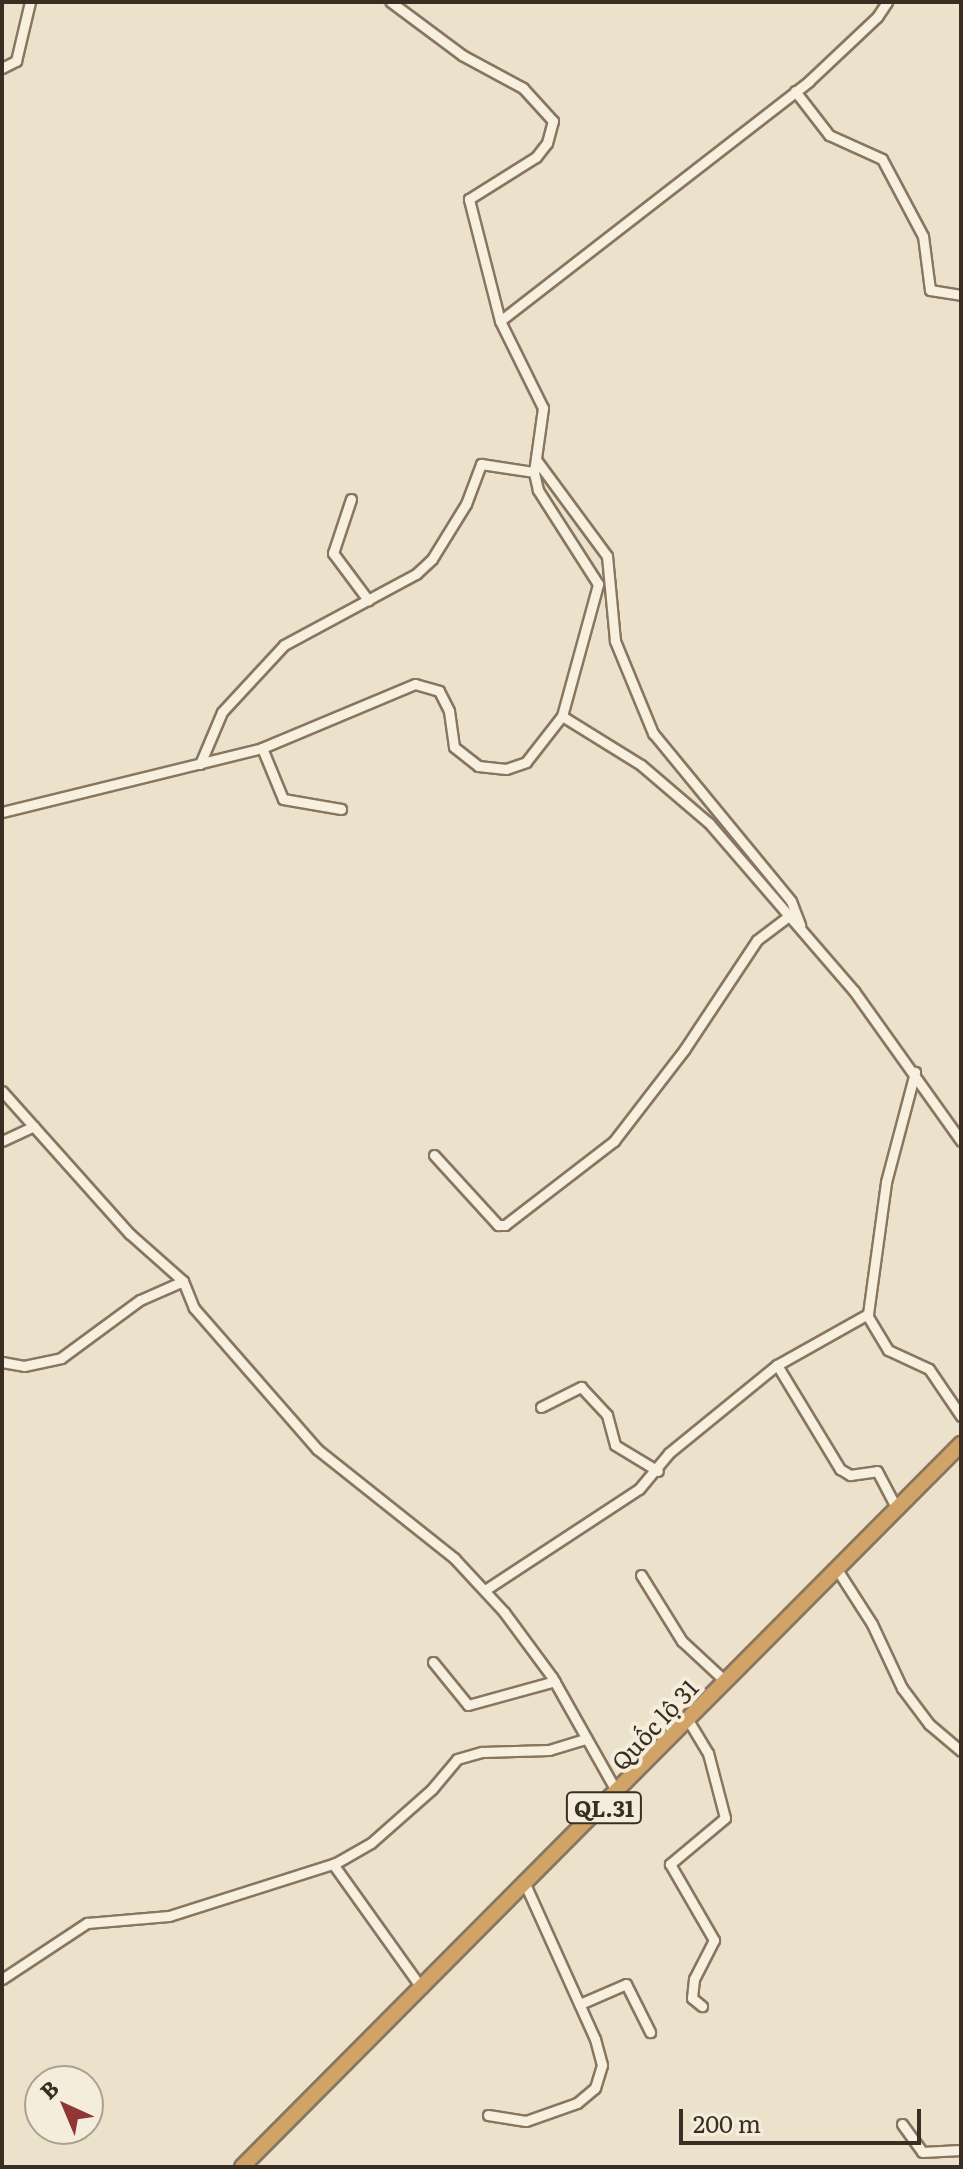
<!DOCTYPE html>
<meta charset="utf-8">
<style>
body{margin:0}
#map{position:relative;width:963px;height:2169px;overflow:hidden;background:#ece2cc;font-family:Literata,serif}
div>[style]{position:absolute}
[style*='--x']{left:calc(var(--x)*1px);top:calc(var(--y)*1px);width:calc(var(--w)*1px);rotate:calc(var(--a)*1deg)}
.roads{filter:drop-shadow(2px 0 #887661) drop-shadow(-2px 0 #887661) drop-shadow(0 2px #887661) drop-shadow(0 -2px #887661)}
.minor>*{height:9px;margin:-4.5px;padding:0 4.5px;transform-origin:4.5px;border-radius:4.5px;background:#f7f0df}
.highway>*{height:14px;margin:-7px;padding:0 7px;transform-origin:7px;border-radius:7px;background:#d1a366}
span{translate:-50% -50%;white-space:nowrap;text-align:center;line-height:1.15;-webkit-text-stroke:8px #f4eddb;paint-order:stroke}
.shield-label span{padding:2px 6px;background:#f4eddb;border:2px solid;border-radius:6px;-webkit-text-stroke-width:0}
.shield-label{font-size:22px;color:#3a2e23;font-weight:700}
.street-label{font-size:24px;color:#3a2e23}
.frame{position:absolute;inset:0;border:4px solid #3a2e23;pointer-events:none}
.north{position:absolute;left:24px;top:2065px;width:80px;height:80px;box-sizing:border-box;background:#f4eddb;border:2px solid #aaa191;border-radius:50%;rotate:316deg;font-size:22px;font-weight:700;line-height:32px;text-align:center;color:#3a2e23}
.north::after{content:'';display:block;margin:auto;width:28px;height:36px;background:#913637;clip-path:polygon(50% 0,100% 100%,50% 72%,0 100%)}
.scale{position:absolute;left:679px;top:2109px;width:242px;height:36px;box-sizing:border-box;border:4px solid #3a2e23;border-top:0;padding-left:10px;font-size:24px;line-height:28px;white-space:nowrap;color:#3a2e23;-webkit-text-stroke:6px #f4eddb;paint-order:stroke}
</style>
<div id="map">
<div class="roads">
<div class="minor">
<i style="--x:2;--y:68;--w:16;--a:-27"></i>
<i style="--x:16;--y:61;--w:61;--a:-76.7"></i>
<i style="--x:795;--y:91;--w:56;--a:52.3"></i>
<i style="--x:829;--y:135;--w:58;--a:24.4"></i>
<i style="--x:882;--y:159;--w:87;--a:62"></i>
<i style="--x:923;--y:236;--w:54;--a:82.6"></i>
<i style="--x:930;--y:290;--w:31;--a:9"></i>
<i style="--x:500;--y:321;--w:391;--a:-37.8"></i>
<i style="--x:809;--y:81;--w:93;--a:-43.3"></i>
<i style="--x:877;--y:17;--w:18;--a:-56"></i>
<i style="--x:537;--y:461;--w:118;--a:53.6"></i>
<i style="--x:607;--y:556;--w:85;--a:84.6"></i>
<i style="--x:615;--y:641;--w:100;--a:67.6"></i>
<i style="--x:653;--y:733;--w:217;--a:50.6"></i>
<i style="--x:791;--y:901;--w:26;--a:69"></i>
<i style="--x:351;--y:499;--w:57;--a:108.4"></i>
<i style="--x:333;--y:553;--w:59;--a:53.3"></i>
<i style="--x:562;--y:716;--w:93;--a:31.8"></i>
<i style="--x:641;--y:765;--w:89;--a:40.5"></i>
<i style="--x:709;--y:823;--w:222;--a:49.2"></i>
<i style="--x:854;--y:991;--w:184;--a:54.5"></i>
<i style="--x:262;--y:748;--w:55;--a:67.6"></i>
<i style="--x:283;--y:799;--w:59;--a:9.8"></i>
<i style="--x:200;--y:764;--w:56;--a:-67.1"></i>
<i style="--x:222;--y:712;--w:91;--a:-47.2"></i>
<i style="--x:284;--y:645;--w:150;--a:-28.3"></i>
<i style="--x:416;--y:574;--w:22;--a:-43"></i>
<i style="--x:432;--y:559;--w:65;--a:-58.3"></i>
<i style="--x:466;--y:504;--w:43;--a:-69.4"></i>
<i style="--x:481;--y:464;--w:54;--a:8.6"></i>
<i style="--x:2;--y:812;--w:268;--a:-13.8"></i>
<i style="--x:262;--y:748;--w:166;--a:-22.7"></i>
<i style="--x:415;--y:684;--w:25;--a:16"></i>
<i style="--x:439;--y:691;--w:22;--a:63"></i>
<i style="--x:449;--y:711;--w:36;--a:82"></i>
<i style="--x:454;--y:747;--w:31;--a:38"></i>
<i style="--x:478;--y:766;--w:28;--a:6"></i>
<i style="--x:506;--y:769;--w:21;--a:-19"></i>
<i style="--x:526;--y:762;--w:58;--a:-52"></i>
<i style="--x:562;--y:716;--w:137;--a:-74.7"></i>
<i style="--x:598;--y:584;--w:112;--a:-122.6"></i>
<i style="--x:538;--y:490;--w:18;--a:-103"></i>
<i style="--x:534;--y:472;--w:65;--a:-82"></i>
<i style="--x:543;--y:408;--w:97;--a:-116.3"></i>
<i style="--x:500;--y:321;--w:126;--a:-104.3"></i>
<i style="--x:469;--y:199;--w:79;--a:-32.1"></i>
<i style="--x:536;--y:157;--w:18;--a:-52"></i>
<i style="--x:547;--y:143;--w:23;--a:-75"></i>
<i style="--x:553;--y:121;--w:45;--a:-132.3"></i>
<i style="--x:523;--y:88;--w:69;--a:-151.6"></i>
<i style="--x:462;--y:55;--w:89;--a:-143.3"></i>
<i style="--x:2;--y:1091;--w:192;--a:48.2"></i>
<i style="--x:130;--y:1234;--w:71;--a:41.6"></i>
<i style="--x:183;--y:1281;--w:29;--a:68"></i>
<i style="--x:194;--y:1308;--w:187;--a:48.9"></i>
<i style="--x:317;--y:1449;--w:175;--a:38.5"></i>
<i style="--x:454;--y:1558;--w:74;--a:47.2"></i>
<i style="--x:504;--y:1612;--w:81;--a:53.6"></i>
<i style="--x:552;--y:1677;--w:134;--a:60.6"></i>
<i style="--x:2;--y:1141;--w:35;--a:-25"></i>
<i style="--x:434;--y:1155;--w:95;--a:47.6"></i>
<i style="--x:498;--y:1225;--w:7;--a:0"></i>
<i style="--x:505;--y:1225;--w:138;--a:-37.6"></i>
<i style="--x:614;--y:1141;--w:115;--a:-52.4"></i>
<i style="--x:684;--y:1050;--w:132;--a:-56.4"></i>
<i style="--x:757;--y:940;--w:40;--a:-37"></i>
<i style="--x:867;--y:1315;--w:41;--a:59"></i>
<i style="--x:888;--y:1350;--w:45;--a:24.9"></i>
<i style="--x:929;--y:1369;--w:57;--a:55.8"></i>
<i style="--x:2;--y:1362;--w:22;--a:10"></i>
<i style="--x:24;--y:1366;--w:38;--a:-12"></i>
<i style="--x:61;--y:1358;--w:98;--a:-36.3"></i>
<i style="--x:140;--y:1300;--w:47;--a:-23.8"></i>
<i style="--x:777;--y:1365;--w:122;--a:58.8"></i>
<i style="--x:840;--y:1469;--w:12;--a:31"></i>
<i style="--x:850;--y:1475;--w:27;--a:-8"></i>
<i style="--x:877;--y:1471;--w:43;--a:62.2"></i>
<i style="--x:541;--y:1407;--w:45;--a:-26.6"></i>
<i style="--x:581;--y:1387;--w:38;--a:47"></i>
<i style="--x:607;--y:1415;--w:31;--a:75"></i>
<i style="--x:615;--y:1445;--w:50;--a:31.2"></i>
<i style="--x:838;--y:1571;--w:63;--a:57.3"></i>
<i style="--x:872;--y:1624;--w:71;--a:64.9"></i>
<i style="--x:902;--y:1688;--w:45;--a:53.1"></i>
<i style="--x:929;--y:1724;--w:42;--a:40.2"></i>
<i style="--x:641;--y:1575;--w:78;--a:58.2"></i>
<i style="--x:682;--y:1641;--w:59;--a:42.9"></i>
<i style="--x:485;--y:1590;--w:184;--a:-33.3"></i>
<i style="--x:639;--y:1489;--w:47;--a:-50.2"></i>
<i style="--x:669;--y:1453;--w:139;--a:-39.2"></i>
<i style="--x:777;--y:1365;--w:104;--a:-29.3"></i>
<i style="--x:868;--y:1314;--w:133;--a:-82.2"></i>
<i style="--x:886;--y:1182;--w:114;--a:-75.2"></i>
<i style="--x:433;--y:1662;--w:55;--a:50.9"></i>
<i style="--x:468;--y:1705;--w:90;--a:-15.4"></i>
<i style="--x:688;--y:1720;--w:39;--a:59"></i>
<i style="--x:708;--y:1753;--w:67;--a:75.3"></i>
<i style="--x:725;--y:1818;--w:72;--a:140.1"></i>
<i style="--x:670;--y:1864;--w:88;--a:59.9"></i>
<i style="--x:714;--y:1940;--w:44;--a:117.1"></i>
<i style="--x:694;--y:1979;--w:19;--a:96"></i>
<i style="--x:692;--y:1998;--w:13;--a:39"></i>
<i style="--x:333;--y:1864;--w:153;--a:54.5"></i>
<i style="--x:2;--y:1979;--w:102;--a:-33.4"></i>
<i style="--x:87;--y:1923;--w:82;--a:-4.9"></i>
<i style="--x:169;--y:1916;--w:175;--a:-17.6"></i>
<i style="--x:336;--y:1863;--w:40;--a:-29.7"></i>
<i style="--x:371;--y:1843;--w:81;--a:-41.5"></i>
<i style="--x:432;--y:1789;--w:39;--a:-50"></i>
<i style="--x:457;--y:1759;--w:26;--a:-16"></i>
<i style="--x:482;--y:1752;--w:67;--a:-1.7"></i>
<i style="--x:549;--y:1750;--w:39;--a:-17"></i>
<i style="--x:580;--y:2004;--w:50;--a:-23.5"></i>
<i style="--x:626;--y:1984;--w:54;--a:63.4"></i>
<i style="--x:488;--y:2115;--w:38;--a:9"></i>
<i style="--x:526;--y:2121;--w:54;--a:-19.4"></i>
<i style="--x:577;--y:2103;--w:23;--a:-40"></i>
<i style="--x:595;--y:2088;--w:24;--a:-73"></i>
<i style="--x:602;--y:2065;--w:27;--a:-105"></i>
<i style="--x:595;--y:2039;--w:168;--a:-114.3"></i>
<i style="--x:902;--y:2124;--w:34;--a:54"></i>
<i style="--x:922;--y:2152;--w:39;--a:-3"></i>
</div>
<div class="highway">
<i style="--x:242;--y:2167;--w:1020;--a:-45.16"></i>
</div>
</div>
<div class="shield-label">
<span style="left:604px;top:1808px">QL.31</span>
</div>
<div class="street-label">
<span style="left:654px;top:1724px;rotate:-47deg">Quốc lộ 31</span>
</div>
<div class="frame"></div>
<div class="north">B</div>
<div class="scale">200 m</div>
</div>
